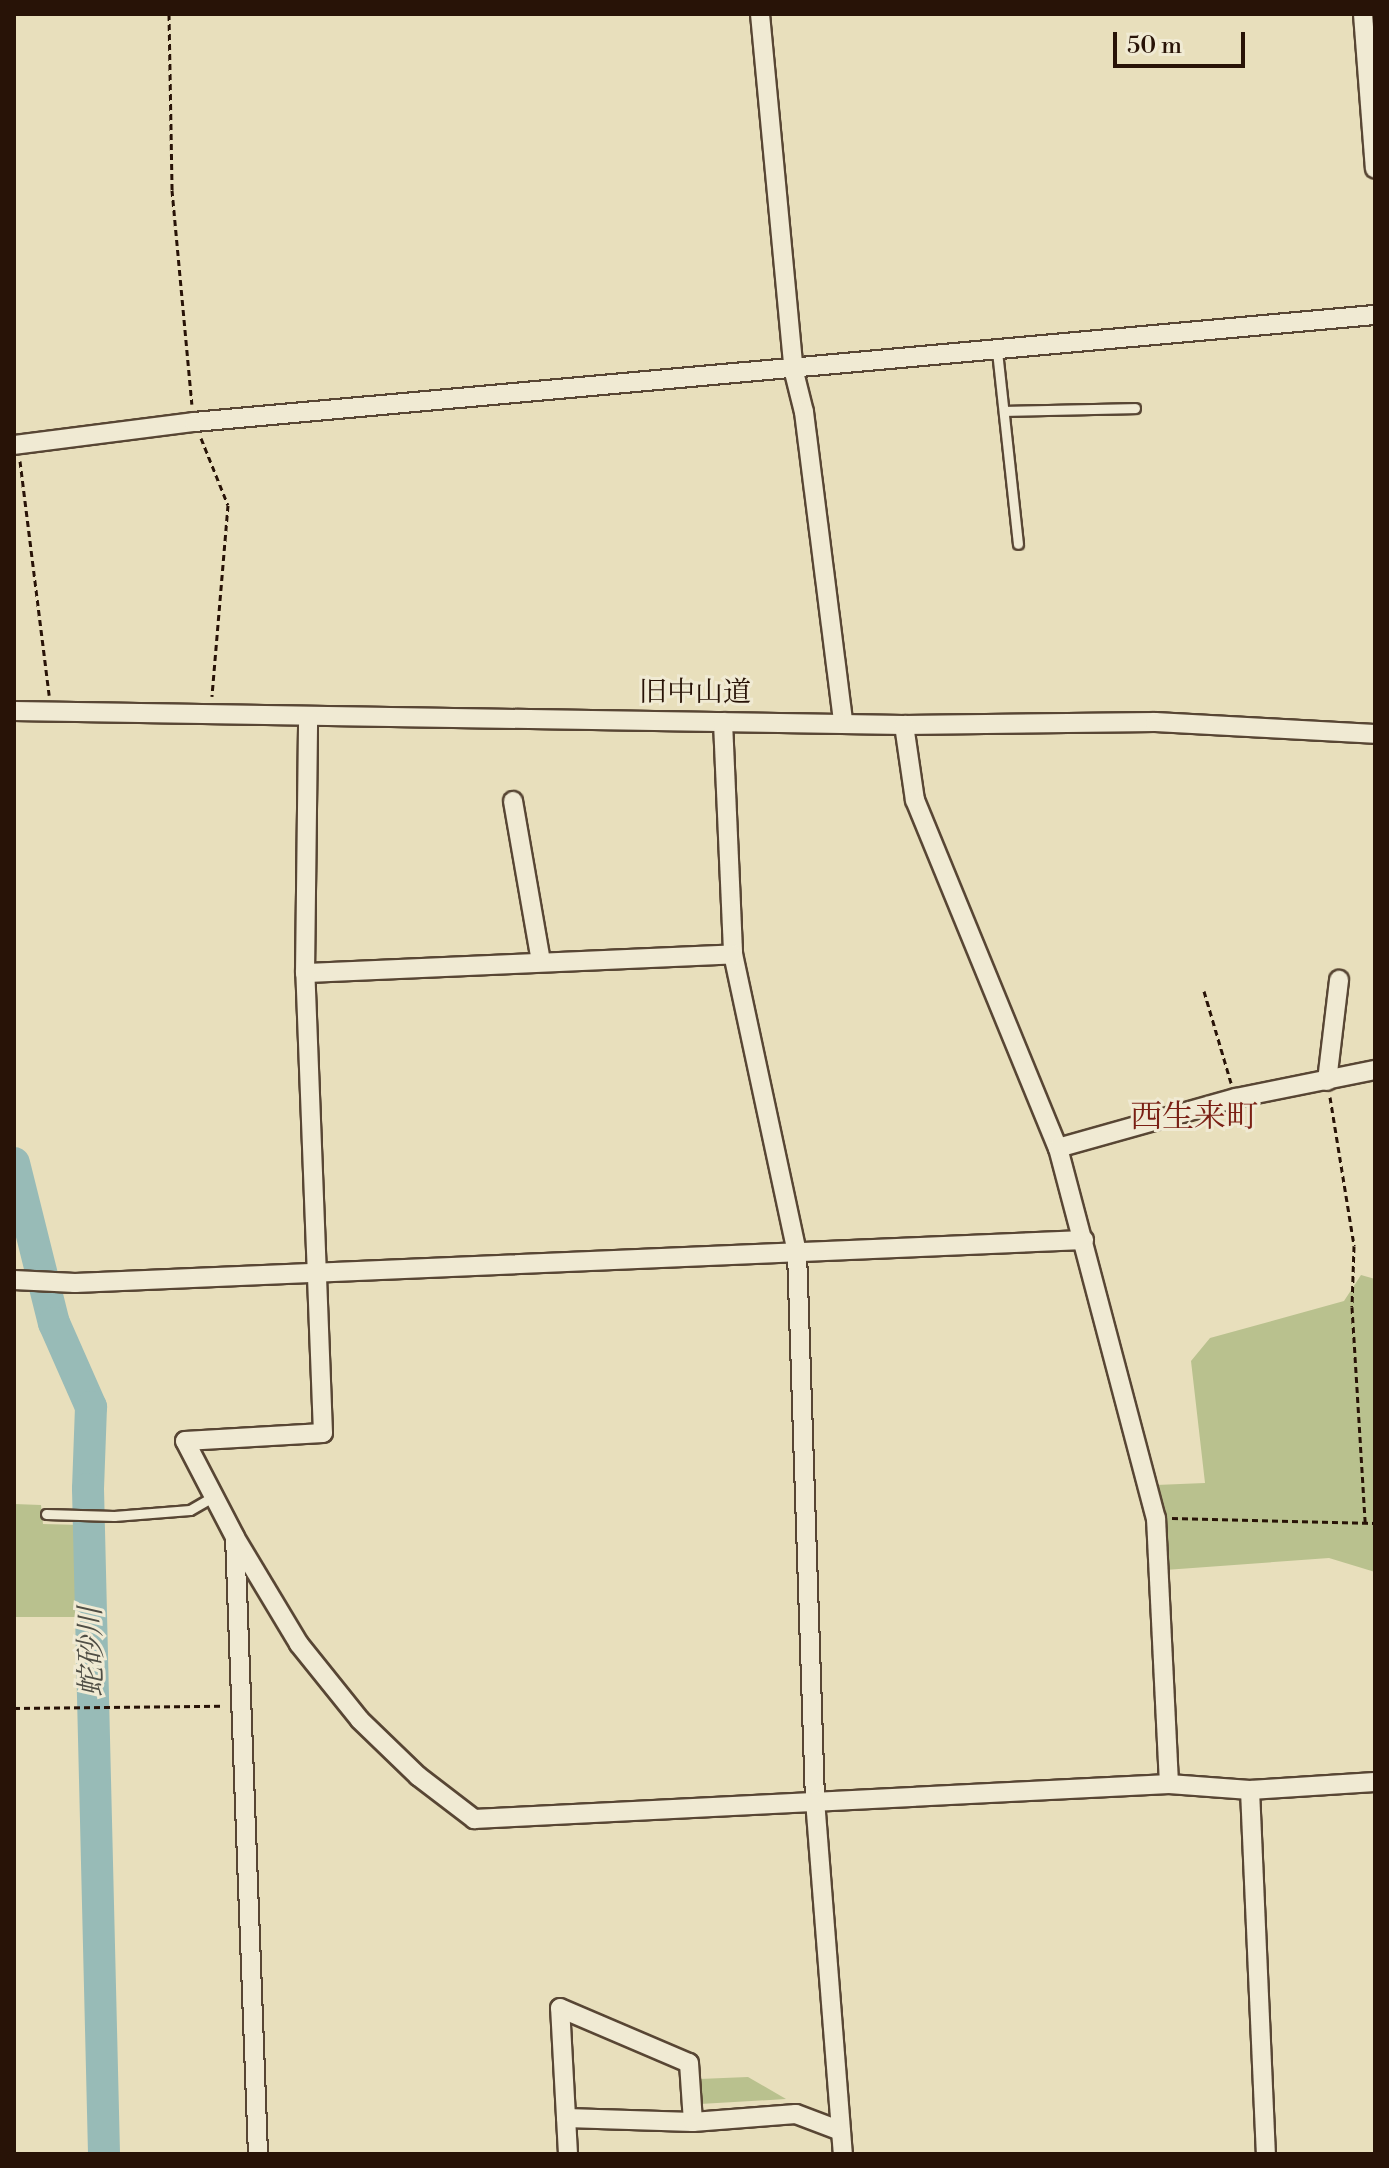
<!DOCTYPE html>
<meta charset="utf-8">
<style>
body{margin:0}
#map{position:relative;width:1389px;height:2168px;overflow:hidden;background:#e8dfbc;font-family:"Libre Bodoni","Noto Serif JP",serif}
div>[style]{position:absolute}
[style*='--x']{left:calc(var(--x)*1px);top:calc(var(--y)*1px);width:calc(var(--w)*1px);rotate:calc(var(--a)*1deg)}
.green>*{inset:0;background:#b9c18e}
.river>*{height:32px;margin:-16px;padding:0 16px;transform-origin:16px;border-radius:16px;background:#98bbb7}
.path>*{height:3px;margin-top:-1.5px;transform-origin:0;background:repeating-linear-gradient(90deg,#281307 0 6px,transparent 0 10px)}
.roads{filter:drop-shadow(2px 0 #584634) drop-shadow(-2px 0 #584634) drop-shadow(0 2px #584634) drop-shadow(0 -2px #584634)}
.service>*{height:9px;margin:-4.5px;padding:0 4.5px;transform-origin:4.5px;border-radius:4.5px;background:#f0ead3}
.minor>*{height:18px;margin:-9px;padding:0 9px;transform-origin:9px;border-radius:9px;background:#f0ead3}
span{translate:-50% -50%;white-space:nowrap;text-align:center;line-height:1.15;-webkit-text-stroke:6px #f0ead3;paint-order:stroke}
.street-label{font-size:28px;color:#281307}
.water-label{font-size:30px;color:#4f4e45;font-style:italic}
.quarter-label{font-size:32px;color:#7a1f14}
.frame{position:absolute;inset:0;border:16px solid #281307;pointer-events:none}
.scale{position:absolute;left:1113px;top:32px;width:132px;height:36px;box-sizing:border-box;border:4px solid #281307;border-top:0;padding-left:10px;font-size:24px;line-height:28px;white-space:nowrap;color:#281307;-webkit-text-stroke:6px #f0ead3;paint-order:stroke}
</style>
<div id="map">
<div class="green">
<i style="clip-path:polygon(1361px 1275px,1375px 1279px,1375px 1572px,1329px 1558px,1165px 1570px,1156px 1485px,1205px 1483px,1191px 1361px,1210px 1338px,1344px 1301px)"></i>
<i style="clip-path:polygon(14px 1504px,41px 1505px,43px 1524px,81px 1525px,85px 1617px,14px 1617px)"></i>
<i style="clip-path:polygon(748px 2077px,786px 2099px,700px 2104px,699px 2079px)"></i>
</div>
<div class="river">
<i style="--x:14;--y:1163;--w:165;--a:76"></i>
<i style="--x:54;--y:1323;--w:92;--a:66.2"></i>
<i style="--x:91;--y:1407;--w:82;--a:92.1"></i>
<i style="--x:88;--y:1489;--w:665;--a:88.62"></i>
</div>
<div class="path">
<i style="--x:169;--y:14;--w:176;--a:89"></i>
<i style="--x:172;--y:190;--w:215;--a:84.7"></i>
<i style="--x:201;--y:438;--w:72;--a:68.1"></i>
<i style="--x:228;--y:505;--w:192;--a:94.8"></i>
<i style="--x:20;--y:461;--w:236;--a:82.9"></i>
<i style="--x:1204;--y:991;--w:96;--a:73.6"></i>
<i style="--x:1330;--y:1097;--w:151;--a:80.8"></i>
<i style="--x:1354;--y:1246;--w:61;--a:91.9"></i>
<i style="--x:1352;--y:1307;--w:215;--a:86.5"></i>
<i style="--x:1172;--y:1518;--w:203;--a:1.4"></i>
<i style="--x:14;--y:1708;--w:208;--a:-0.6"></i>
</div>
<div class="roads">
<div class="service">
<i style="--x:997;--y:351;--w:194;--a:83.8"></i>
<i style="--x:1006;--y:411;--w:129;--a:-1.3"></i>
<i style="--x:46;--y:1514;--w:68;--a:1.7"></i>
<i style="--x:114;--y:1516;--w:76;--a:-4.5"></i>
<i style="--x:190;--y:1510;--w:28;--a:-30"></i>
</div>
<div class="minor">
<i style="--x:760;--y:14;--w:360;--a:84.6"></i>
<i style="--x:794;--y:372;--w:41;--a:76"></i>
<i style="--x:804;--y:412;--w:311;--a:82.8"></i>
<i style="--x:1363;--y:14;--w:155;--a:85.6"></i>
<i style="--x:14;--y:445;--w:181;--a:-7.3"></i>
<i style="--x:194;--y:422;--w:1186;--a:-5.18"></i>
<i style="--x:14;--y:711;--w:890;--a:0.9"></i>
<i style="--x:904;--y:725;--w:251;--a:-0.7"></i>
<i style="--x:1155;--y:722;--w:220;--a:3.1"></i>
<i style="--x:723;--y:722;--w:232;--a:87.5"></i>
<i style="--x:733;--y:954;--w:305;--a:77.9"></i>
<i style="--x:797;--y:1252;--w:548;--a:88.12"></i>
<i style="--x:815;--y:1800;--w:355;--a:85.5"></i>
<i style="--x:904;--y:725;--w:76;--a:81.7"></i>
<i style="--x:915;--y:800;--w:376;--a:67.7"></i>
<i style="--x:1058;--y:1148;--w:383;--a:75.2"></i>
<i style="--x:1156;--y:1518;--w:266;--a:87.2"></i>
<i style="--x:513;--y:801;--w:163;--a:80.1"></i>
<i style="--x:305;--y:973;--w:428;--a:-2.5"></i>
<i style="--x:1327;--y:1081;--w:102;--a:-83.2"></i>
<i style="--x:1058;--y:1148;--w:185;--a:-15.7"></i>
<i style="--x:1236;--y:1098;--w:142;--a:-11.4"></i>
<i style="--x:14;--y:1280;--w:61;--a:2.8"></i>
<i style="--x:75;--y:1283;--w:1010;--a:-2.44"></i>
<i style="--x:236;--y:1539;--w:122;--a:59"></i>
<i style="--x:299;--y:1644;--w:97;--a:51.2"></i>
<i style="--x:360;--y:1720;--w:81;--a:44"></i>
<i style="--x:418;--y:1776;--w:71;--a:37.5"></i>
<i style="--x:474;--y:1819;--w:696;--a:-2.88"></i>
<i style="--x:1169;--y:1784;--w:81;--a:4.2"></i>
<i style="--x:1250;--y:1790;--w:125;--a:-3.7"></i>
<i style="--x:1250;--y:1790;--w:364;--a:87.5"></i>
<i style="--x:566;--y:2118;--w:127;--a:1.8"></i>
<i style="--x:693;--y:2122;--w:103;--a:-4.4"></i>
<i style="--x:796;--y:2114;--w:48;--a:20.7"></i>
<i style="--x:258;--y:2154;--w:617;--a:-92.13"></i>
<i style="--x:235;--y:1537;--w:108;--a:-117.5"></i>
<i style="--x:185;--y:1441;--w:138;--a:-3.3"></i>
<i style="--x:323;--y:1433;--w:460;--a:-92.2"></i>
<i style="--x:305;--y:973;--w:257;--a:-89.3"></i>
<i style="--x:568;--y:2154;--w:146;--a:-93.1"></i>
<i style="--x:560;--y:2008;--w:140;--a:23.1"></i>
<i style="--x:689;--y:2063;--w:59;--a:86.1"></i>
</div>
</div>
<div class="street-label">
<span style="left:695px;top:693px">旧中山道</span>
</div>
<div class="water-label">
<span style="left:92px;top:1652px;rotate:-91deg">蛇砂川</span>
</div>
<div class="quarter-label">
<span style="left:1194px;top:1117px">西生来町</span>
</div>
<div class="frame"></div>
<div class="scale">50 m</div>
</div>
